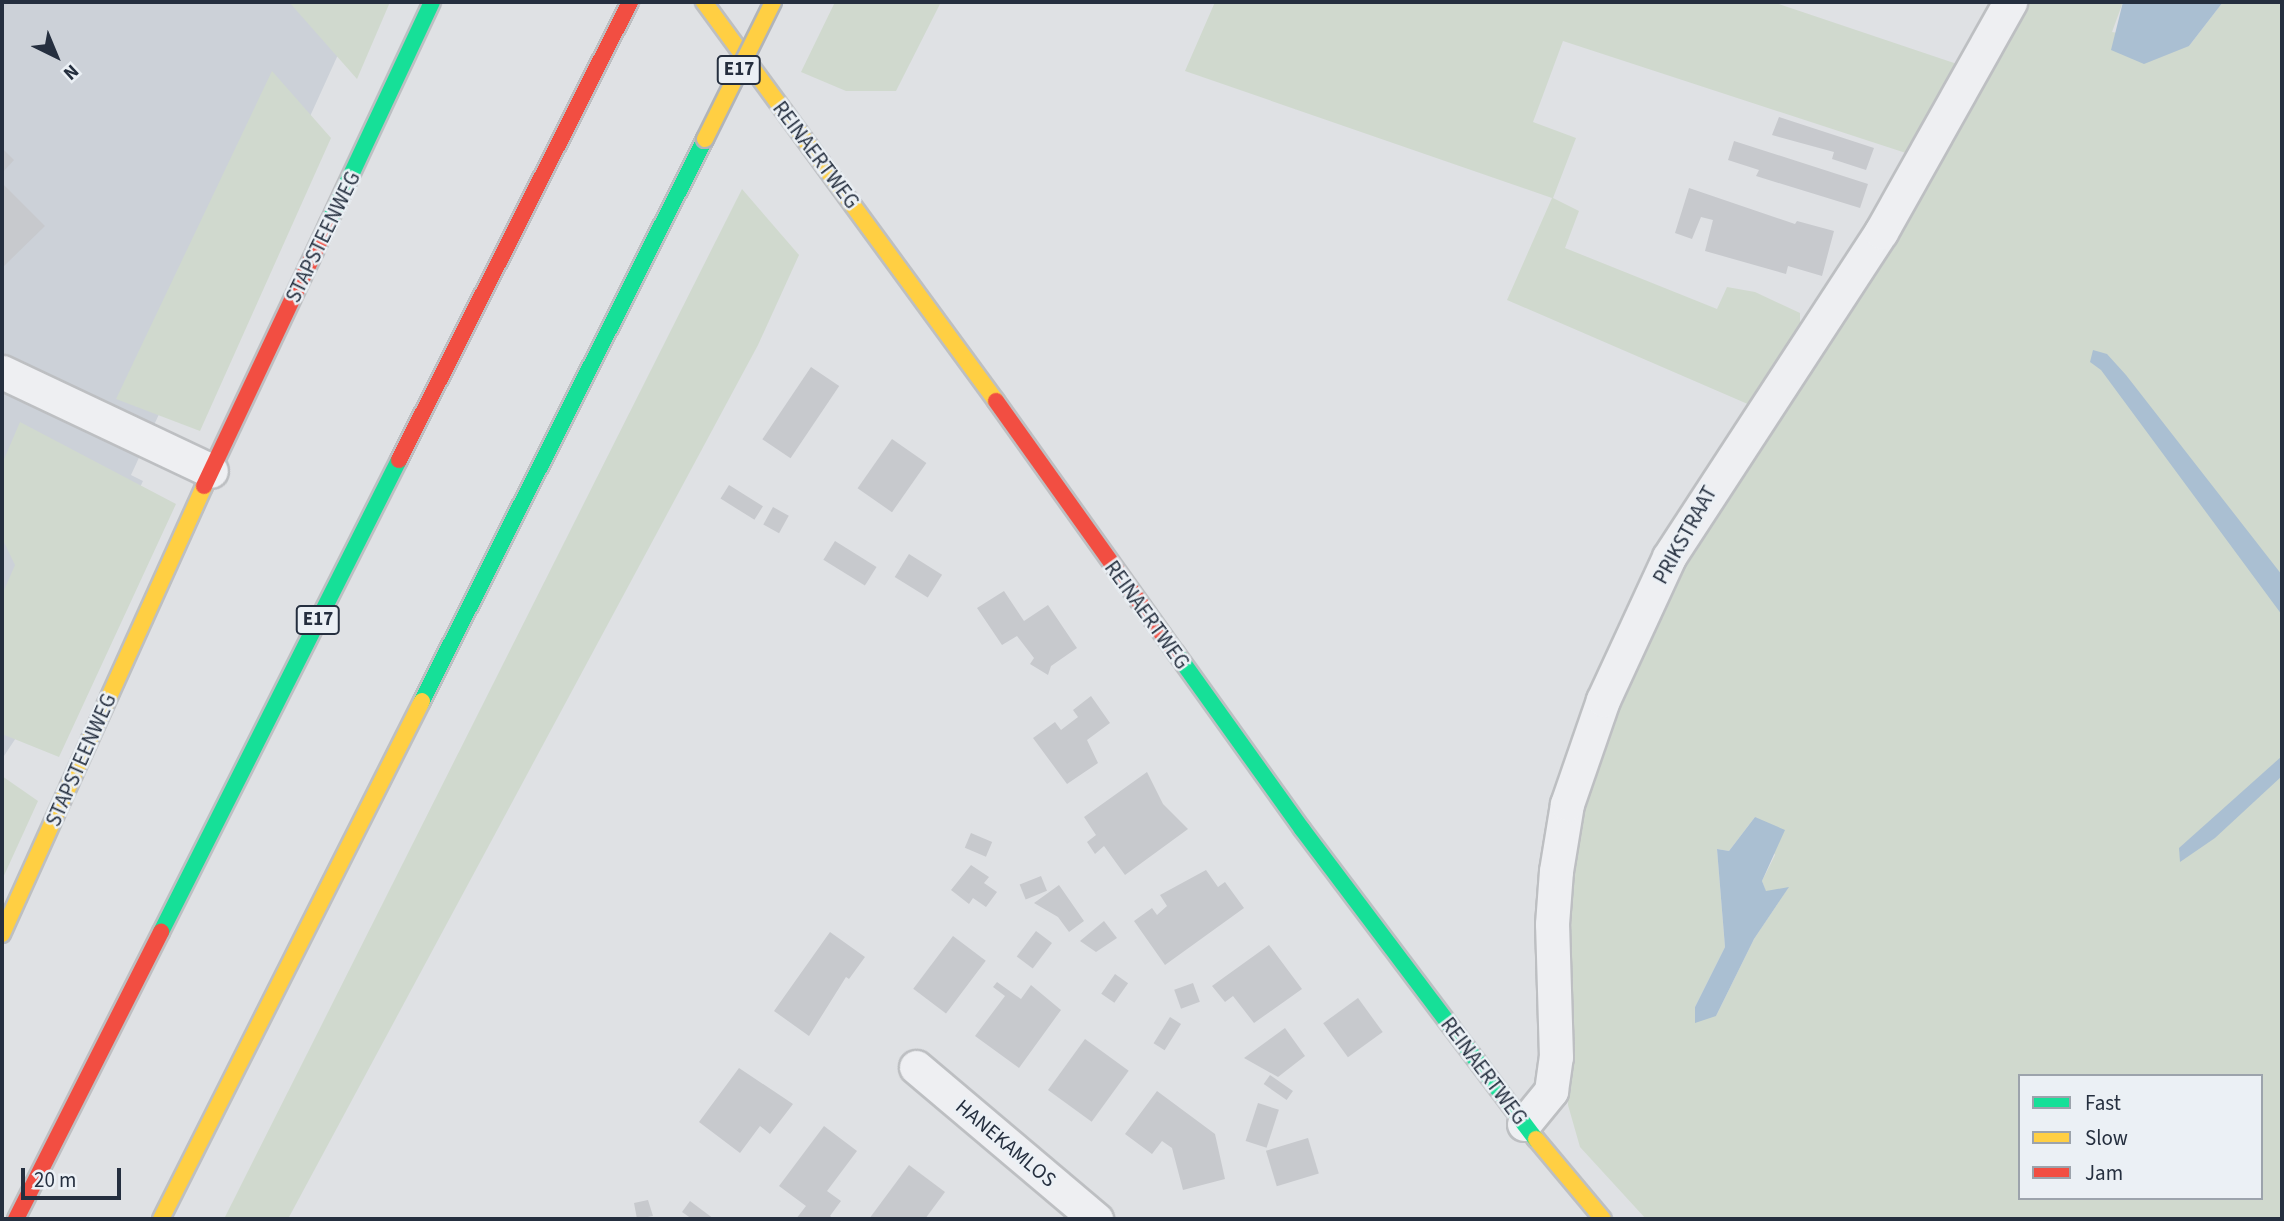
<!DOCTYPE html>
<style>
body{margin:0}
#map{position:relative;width:2284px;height:1221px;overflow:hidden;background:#dfe1e4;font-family:"Source Sans 3",sans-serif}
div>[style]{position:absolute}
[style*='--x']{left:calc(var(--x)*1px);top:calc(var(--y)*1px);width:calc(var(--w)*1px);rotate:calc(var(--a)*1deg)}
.built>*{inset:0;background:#ccd1d8}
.green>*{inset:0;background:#d0d9ce}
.water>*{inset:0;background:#aabfd2}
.building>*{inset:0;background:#c7c9cd;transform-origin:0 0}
.roads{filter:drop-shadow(2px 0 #bdbfc2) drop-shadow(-2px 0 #bdbfc2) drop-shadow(0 2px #bdbfc2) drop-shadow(0 -2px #bdbfc2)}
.street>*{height:33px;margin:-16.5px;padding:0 16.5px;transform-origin:16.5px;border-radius:16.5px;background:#eeeff2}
.fast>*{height:16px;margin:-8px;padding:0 8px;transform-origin:8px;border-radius:8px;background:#16e098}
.slow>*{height:16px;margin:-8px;padding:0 8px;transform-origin:8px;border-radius:8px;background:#ffcf43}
.jam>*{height:16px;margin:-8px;padding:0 8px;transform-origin:8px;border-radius:8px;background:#f24e42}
.bridges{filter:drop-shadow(2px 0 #b1b4b9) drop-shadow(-2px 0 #b1b4b9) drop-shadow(0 2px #b1b4b9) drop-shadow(0 -2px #b1b4b9)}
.slow-bridge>*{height:16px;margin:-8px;padding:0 8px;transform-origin:8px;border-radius:8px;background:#ffcf43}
span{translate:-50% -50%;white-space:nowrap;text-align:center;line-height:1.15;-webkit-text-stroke:5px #ebf0f5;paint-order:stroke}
.shield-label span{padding:2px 5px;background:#ebf0f5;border:2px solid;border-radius:5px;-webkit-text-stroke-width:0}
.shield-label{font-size:19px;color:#252f3f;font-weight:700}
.street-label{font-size:21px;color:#252f3f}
.frame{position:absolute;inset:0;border:4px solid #252f3f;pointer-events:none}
.legend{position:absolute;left:2018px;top:1074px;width:245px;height:126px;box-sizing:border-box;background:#ebf0f5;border:2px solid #9ca3ac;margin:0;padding:9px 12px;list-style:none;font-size:21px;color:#252f3f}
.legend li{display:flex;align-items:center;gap:14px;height:35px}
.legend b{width:35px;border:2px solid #9ca3ac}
.north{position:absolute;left:21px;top:21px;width:70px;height:70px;-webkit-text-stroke:5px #ebf0f5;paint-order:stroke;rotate:137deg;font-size:19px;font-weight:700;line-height:28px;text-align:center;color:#252f3f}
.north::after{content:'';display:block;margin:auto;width:24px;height:32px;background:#252f3f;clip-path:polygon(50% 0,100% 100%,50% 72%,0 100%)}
.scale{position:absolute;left:21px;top:1168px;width:100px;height:32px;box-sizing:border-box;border:4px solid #252f3f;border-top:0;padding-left:9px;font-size:21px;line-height:24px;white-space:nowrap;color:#252f3f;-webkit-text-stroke:5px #ebf0f5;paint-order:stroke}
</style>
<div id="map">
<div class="built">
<i style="clip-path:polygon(2px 2px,362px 2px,216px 323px,160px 412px,131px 475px,143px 481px,39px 703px,2px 759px)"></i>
</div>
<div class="green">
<i style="clip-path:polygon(289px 2px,390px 2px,357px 79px)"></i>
<i style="clip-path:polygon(835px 2px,941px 2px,896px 91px,846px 91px,801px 72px)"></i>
<i style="clip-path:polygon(evenodd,1215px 2px,1773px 2px,1957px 64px,1994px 2px,2123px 2px,2112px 32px,2189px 46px,2223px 2px,2282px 2px,2282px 1219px,1646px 1219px,1580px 1147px,1568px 1105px,1565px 982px,1572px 858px,1591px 779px,1677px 574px,1912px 155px,1563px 41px,1533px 122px,1576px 138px,1553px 198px,1579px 211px,1565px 248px,1717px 309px,1727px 287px,1755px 292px,1800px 313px,1800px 327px,1750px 405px,1507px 300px,1552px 198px,1185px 71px,1215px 2px,1755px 817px,1775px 855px,1762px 881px,1766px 892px,1788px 888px,1754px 939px,1716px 1016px,1695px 1007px,1725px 947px,1717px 849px,1729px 851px,1755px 817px,1215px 2px,2020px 1076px,2261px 1076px,2261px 1198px,2020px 1198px,2020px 1076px)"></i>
<i style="clip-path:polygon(272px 71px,331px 138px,200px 431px,116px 399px)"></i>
<i style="clip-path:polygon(742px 189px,799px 255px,758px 345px,288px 1219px,224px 1219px)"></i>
<i style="clip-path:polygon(20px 422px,176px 504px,59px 757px,2px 734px,2px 595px,15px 565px,2px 538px,2px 464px)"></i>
<i style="clip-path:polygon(2px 776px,38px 801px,2px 880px)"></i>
</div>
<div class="water">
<i style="clip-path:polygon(2123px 2px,2223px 2px,2189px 46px,2144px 64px,2111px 50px)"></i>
<i style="clip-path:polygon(2093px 350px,2107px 354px,2126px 375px,2282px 575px,2282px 615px,2101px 370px,2090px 362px)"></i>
<i style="clip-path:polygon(2282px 756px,2282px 776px,2215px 838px,2180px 862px,2179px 848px)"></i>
<i style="clip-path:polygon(1755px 817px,1785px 830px,1762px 881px,1766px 891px,1789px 887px,1754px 939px,1716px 1016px,1695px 1023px,1695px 1007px,1725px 947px,1717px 849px,1729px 851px)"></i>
</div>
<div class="building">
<i style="clip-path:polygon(1779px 117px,1874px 148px,1866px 170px,1832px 159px,1834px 152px,1772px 135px)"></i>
<i style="clip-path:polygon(1734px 141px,1868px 184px,1860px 208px,1756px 176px,1759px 170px,1728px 160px)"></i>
<i style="clip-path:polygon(2px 148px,14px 160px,2px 173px)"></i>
<i style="clip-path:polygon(2px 183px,45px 226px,2px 268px)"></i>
<i style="clip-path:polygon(1689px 188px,1795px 224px,1797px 221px,1834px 231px,1822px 276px,1788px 266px,1786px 274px,1705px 251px,1713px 220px,1701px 217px,1692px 239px,1675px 233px)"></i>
<i style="left:811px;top:367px;width:34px;height:87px;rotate:34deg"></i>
<i style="left:892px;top:439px;width:42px;height:60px;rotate:35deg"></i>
<i style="left:729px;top:485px;width:40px;height:16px;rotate:32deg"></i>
<i style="left:773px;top:507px;width:18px;height:20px;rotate:29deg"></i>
<i style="left:835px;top:541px;width:49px;height:22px;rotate:32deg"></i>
<i style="left:909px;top:554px;width:39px;height:27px;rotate:32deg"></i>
<i style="clip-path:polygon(1004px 591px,1024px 621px,1048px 605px,1077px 648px,1051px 666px,1048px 675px,1030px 664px,1034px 658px,1017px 636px,1002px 645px,977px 608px)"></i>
<i style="clip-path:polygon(1091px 696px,1110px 723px,1087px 740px,1098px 763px,1067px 784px,1033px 738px,1055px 722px,1061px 730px,1078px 717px,1073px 710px)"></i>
<i style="clip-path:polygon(1147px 772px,1163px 804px,1188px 829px,1125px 875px,1104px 846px,1095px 854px,1087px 842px,1096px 835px,1084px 817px)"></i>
<i style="left:971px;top:833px;width:23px;height:16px;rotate:23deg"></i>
<i style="clip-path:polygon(971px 865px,989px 877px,984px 883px,997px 892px,986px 907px,973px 898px,969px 904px,951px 890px)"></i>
<i style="clip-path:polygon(1206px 870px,1218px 887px,1225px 882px,1244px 908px,1165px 965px,1134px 921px,1152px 908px,1157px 915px,1167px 906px,1160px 895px)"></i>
<i style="left:1041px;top:876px;width:16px;height:23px;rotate:68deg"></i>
<i style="clip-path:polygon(1059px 885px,1084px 921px,1069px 932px,1058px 917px,1034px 903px)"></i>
<i style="clip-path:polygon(1104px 921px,1117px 938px,1096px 952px,1080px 941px)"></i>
<i style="left:1036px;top:931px;width:20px;height:32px;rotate:37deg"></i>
<i style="clip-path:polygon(830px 932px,865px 957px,849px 979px,846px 977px,809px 1036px,774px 1011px)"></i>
<i style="left:953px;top:936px;width:41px;height:66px;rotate:37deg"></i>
<i style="clip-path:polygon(1269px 945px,1302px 989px,1254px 1023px,1233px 996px,1225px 1002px,1212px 986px)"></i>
<i style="left:1115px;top:974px;width:16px;height:24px;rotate:35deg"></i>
<i style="clip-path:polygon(997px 982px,1021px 999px,1031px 985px,1061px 1010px,1019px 1068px,975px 1036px,1005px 996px,993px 987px)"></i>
<i style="left:1193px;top:983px;width:20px;height:20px;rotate:70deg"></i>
<i style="left:1358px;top:998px;width:42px;height:43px;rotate:54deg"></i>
<i style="left:1170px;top:1017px;width:13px;height:31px;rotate:32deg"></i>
<i style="clip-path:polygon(1285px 1028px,1305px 1056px,1278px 1077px,1244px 1058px)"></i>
<i style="left:1085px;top:1039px;width:54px;height:63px;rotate:36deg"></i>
<i style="clip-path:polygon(739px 1068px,793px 1104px,770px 1134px,760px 1126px,740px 1153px,699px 1122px)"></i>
<i style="left:1270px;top:1075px;width:28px;height:11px;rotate:35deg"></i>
<i style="clip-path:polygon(1157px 1091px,1215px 1134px,1225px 1179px,1183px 1190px,1172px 1148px,1162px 1141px,1152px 1154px,1125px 1134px)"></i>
<i style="left:1258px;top:1103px;width:22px;height:40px;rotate:18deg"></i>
<i style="clip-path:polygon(824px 1126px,857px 1151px,827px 1191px,841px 1201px,830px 1216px,834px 1219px,796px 1219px,806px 1206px,779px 1186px)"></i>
<i style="left:1308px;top:1138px;width:37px;height:44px;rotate:73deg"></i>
<i style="clip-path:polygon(909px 1165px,945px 1192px,925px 1219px,869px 1219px)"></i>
<i style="clip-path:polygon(648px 1200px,653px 1216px,637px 1219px,634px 1203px)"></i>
<i style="clip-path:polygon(690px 1201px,714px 1219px,692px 1219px,682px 1212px)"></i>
</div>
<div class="roads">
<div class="street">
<i style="--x:2;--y:372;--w:231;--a:25.3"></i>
<i style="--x:916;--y:1067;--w:236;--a:40.2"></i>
<i style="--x:1524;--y:1124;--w:43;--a:-50.7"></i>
<i style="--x:1551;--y:1091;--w:34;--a:-82"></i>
<i style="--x:1556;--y:1057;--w:133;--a:-91.7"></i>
<i style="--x:1552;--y:924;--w:53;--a:-85.7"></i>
<i style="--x:1556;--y:871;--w:68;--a:-80.7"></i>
<i style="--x:1567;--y:804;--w:110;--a:-70.9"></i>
<i style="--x:1603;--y:700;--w:157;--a:-65.2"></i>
<i style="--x:1669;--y:557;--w:388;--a:-56.9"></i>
<i style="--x:1881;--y:232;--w:264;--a:-60.7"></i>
</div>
<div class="fast">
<i style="--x:328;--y:224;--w:245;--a:-64.9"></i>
<i style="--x:1176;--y:653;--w:216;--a:54.4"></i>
<i style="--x:1302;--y:829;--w:388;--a:53"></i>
<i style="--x:422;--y:701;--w:629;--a:-63.27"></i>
<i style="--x:161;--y:932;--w:529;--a:-63.24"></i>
</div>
<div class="slow">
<i style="--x:704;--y:2;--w:494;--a:53.8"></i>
<i style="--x:2;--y:934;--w:491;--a:-65.7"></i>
<i style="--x:1536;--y:1139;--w:104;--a:50.1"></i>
<i style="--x:161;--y:1219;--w:580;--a:-63.26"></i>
</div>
<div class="jam">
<i style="--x:996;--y:401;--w:310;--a:54.5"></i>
<i style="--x:399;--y:460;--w:513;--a:-63.24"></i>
<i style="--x:204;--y:486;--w:290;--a:-64.7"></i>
<i style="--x:16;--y:1219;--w:322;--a:-63.2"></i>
</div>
</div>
<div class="bridges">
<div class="slow-bridge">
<i style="--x:705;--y:139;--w:153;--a:-63.6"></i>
</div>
</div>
<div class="shield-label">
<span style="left:739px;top:70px">E17</span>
<span style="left:318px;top:620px">E17</span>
</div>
<div class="street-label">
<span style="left:816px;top:155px;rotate:53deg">REINAERTWEG</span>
<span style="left:323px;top:237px;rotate:-64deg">STAPSTEENWEG</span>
<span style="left:1685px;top:535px;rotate:-61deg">PRIKSTRAAT</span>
<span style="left:1147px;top:615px;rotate:54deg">REINAERTWEG</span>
<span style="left:81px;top:760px;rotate:-66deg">STAPSTEENWEG</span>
<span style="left:1484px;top:1071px;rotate:53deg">REINAERTWEG</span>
<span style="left:1006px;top:1143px;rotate:40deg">HANEKAMLOS</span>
</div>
<div class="frame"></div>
<ul class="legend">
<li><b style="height:9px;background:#16e098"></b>Fast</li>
<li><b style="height:9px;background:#ffcf43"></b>Slow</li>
<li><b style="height:9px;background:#f24e42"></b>Jam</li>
</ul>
<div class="north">N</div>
<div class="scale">20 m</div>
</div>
